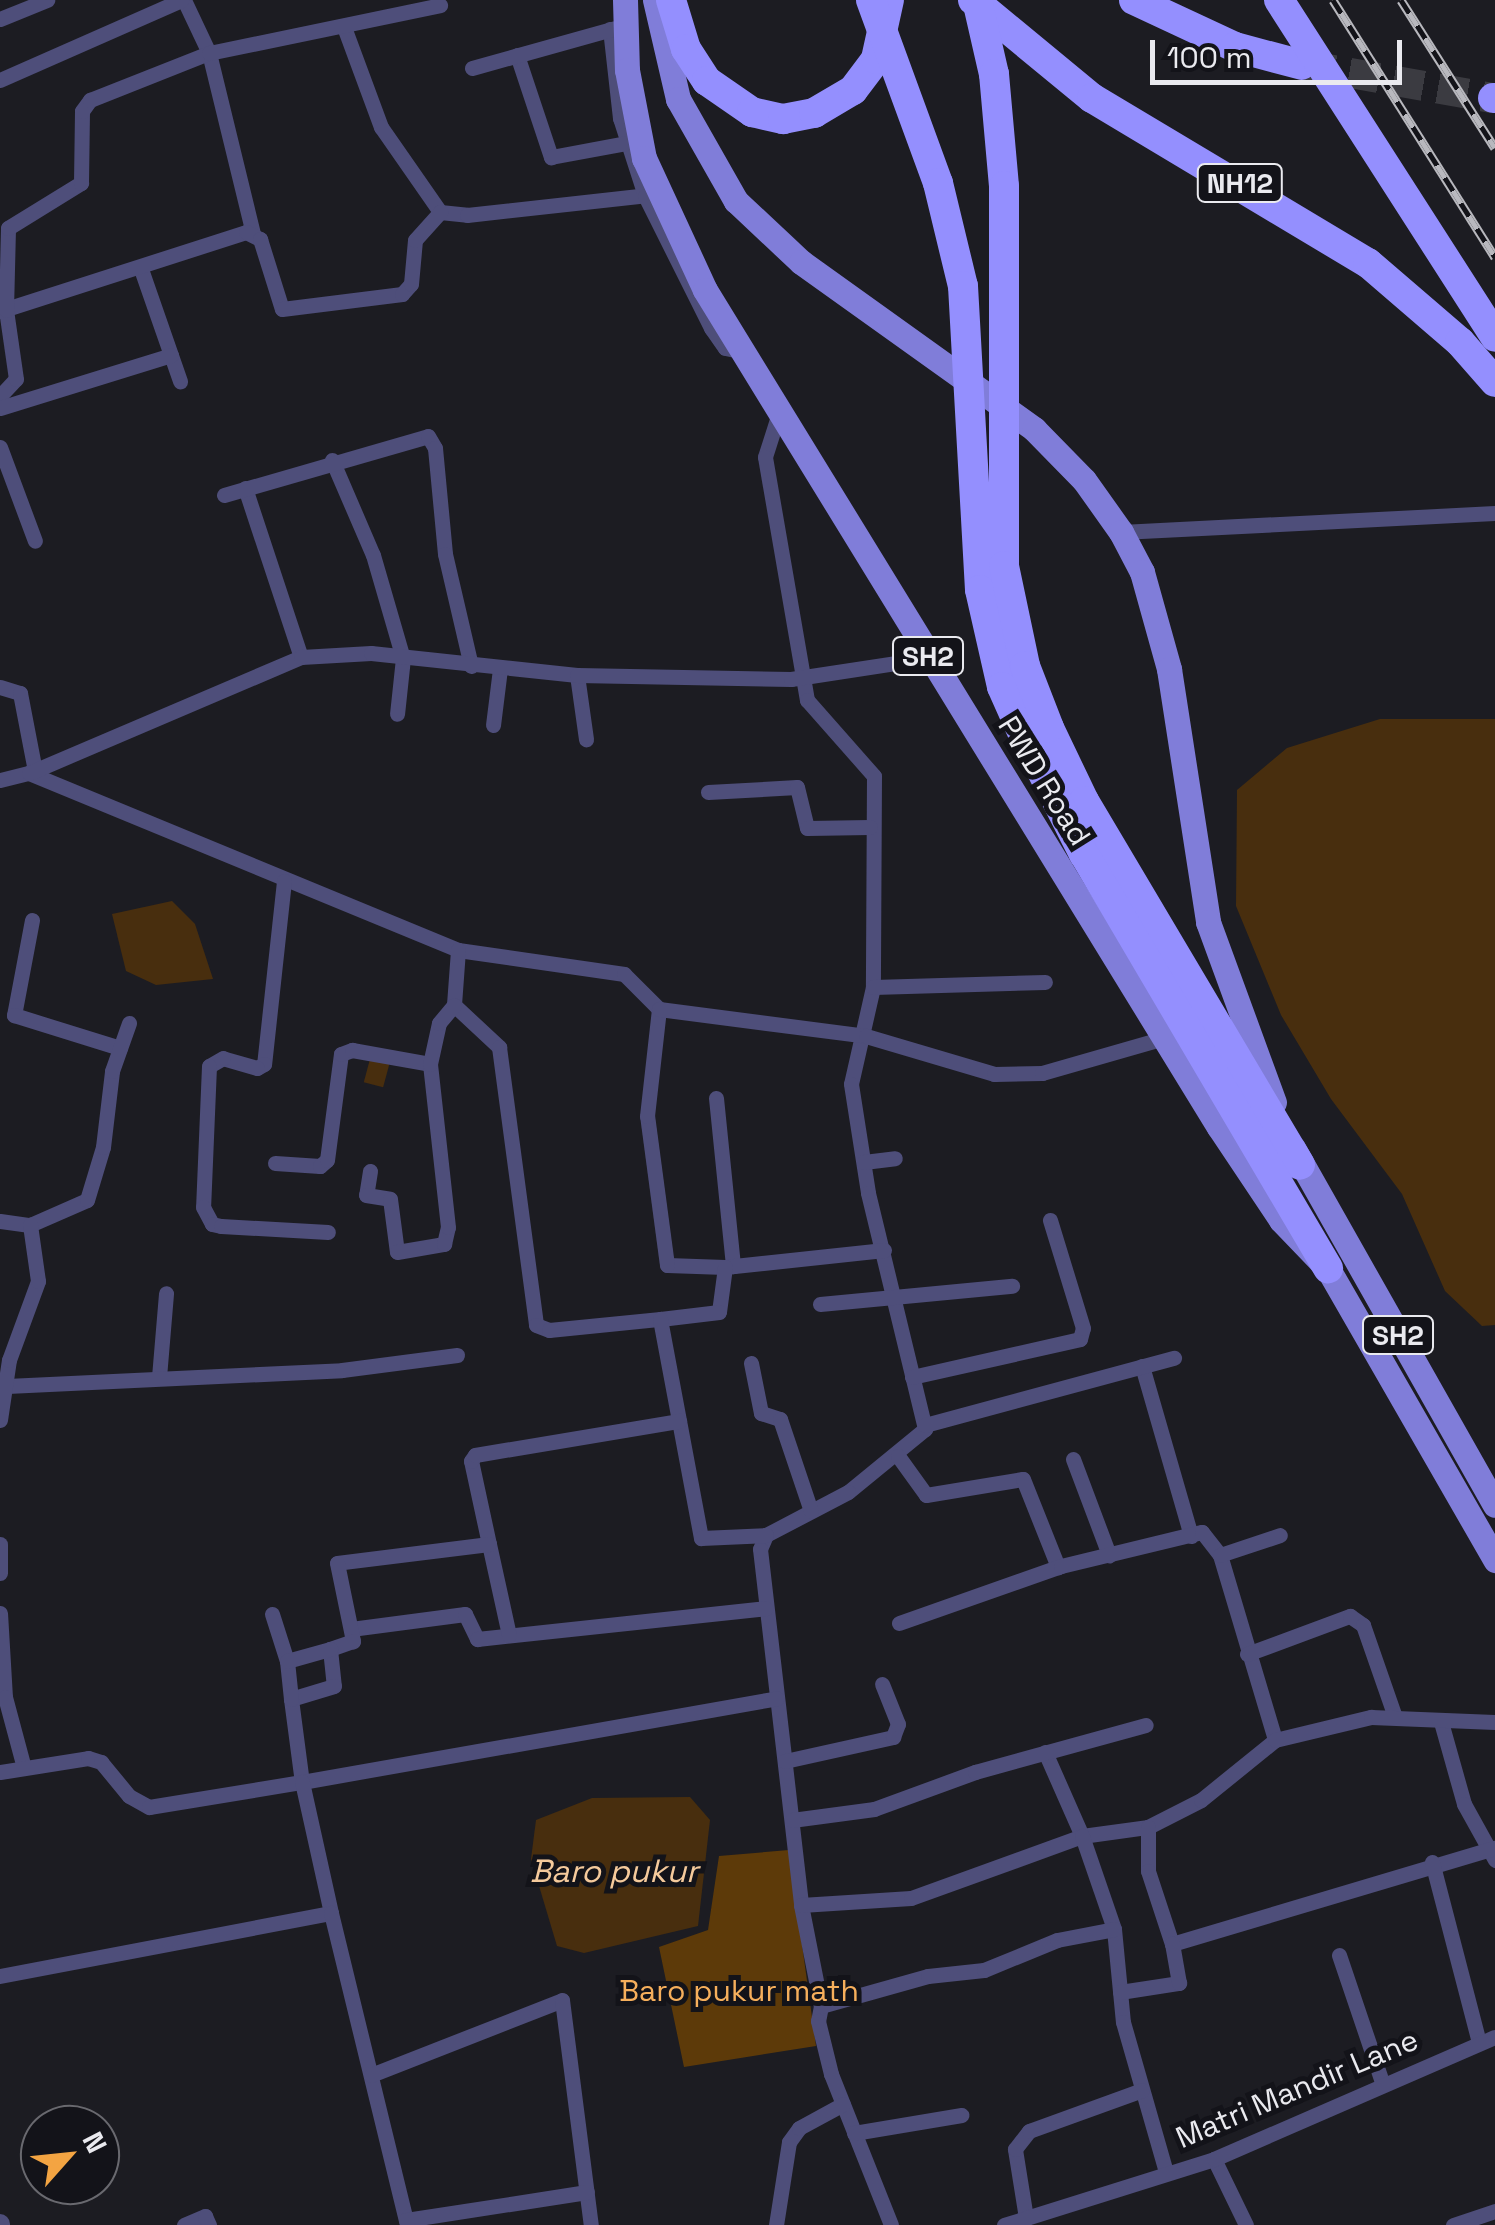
<!DOCTYPE html>
<style>
body{margin:0}
#map{position:relative;width:1495px;height:2225px;overflow:hidden;background:#1c1c22;font-family:"Space Grotesk",sans-serif}
div>[style]{position:absolute}
[style*='--x']{left:calc(var(--x)*1px);top:calc(var(--y)*1px);width:calc(var(--w)*1px);rotate:calc(var(--a)*1deg)}
.green>*{inset:0;background:#5d3a09}
.water>*{inset:0;background:#482e0e;transform-origin:0 0}
.motorway-tunnel>*{height:30px;margin-top:-15px;transform-origin:0;background:repeating-linear-gradient(90deg,#3b3b41 0 30px,transparent 0 45px)}
.minor>*{height:15px;margin:-7.5px;padding:0 7.5px;transform-origin:7.5px;border-radius:7.5px;background:#4e4e7a}
.tertiary>*{height:20px;margin:-10px;padding:0 10px;transform-origin:10px;border-radius:10px;background:#4e4e7a}
.primary>*{height:25px;margin:-12.5px;padding:0 12.5px;transform-origin:12.5px;border-radius:12.5px;background:#807dd9}
.motorway>*{height:30px;margin:-15px;padding:0 15px;transform-origin:15px;border-radius:15px;background:#948ffe}
.rail>*{height:9px;margin-top:-4.5px;transform-origin:0;background:repeating-linear-gradient(90deg,#131319 0 15px,#b8b8be 0 30px);box-sizing:border-box;border-block:2px solid #b8b8be}
.motorway-bridge>*{height:30px;margin:-15px;padding:0 15px;transform-origin:15px;border-radius:15px;background:#948ffe}
span{translate:-50% -50%;white-space:nowrap;text-align:center;line-height:1.15;-webkit-text-stroke:10px #131319;paint-order:stroke}
.shield-label span{padding:2px 8px;background:#131319;border:2px solid;border-radius:8px;-webkit-text-stroke-width:0}
.shield-label{font-size:28px;color:#eaeaef;font-weight:700}
.street-label{font-size:30px;color:#eaeaef}
.park-label{font-size:30px;color:#f6af5c}
.water-label{font-size:32px;color:#f5ca9c;font-style:italic}
.north{position:absolute;left:20px;top:2105px;width:100px;height:100px;box-sizing:border-box;background:#131319;border:2px solid #69696f;border-radius:50%;rotate:63deg;font-size:28px;font-weight:700;line-height:40px;text-align:center;color:#eaeaef}
.north::after{content:'';display:block;margin:auto;width:35px;height:45px;background:#f3a442;clip-path:polygon(50% 0,100% 100%,50% 72%,0 100%)}
.scale{position:absolute;left:1150px;top:40px;width:252px;height:45px;box-sizing:border-box;border:5px solid #eaeaef;border-top:0;padding-left:12px;font-size:30px;line-height:35px;white-space:nowrap;color:#eaeaef;-webkit-text-stroke:8px #131319;paint-order:stroke}
</style>
<div id="map">
<div class="green">
<i style="clip-path:polygon(789px 1850px,816px 2046px,684px 2067px,659px 1947px,708px 1930px,719px 1856px)"></i>
</div>
<div class="water">
<i style="clip-path:polygon(1380px 719px,1495px 719px,1495px 1325px,1482px 1326px,1445px 1291px,1402px 1194px,1331px 1099px,1281px 1015px,1236px 906px,1237px 790px,1287px 748px)"></i>
<i style="clip-path:polygon(172px 901px,195px 924px,213px 979px,156px 985px,126px 971px,112px 914px)"></i>
<i style="left:370px;top:1059px;width:20px;height:24px;rotate:15deg"></i>
<i style="clip-path:polygon(690px 1797px,710px 1820px,698px 1926px,584px 1953px,557px 1946px,531px 1859px,536px 1820px,592px 1798px)"></i>
</div>
<div class="motorway-tunnel">
<i style="--x:1305;--y:65;--w:191;--a:10"></i>
</div>
<div class="minor">
<i style="--x:184;--y:0;--w:59;--a:64.7"></i>
<i style="--x:209;--y:53;--w:185;--a:76.3"></i>
<i style="--x:0;--y:19;--w:51;--a:-22"></i>
<i style="--x:344;--y:27;--w:107;--a:69.7"></i>
<i style="--x:381;--y:127;--w:103;--a:55.2"></i>
<i style="--x:440;--y:212;--w:27;--a:6"></i>
<i style="--x:467;--y:215;--w:191;--a:-6.3"></i>
<i style="--x:610;--y:29;--w:90;--a:83.6"></i>
<i style="--x:620;--y:118;--w:82;--a:72.2"></i>
<i style="--x:645;--y:196;--w:148;--a:63.4"></i>
<i style="--x:711;--y:328;--w:24;--a:55"></i>
<i style="--x:725;--y:348;--w:16;--a:11"></i>
<i style="--x:517;--y:55;--w:108;--a:71.6"></i>
<i style="--x:551;--y:157;--w:76;--a:-10.6"></i>
<i style="--x:472;--y:68;--w:148;--a:-15.6"></i>
<i style="--x:0;--y:80;--w:198;--a:-23.8"></i>
<i style="--x:141;--y:269;--w:119;--a:70.8"></i>
<i style="--x:0;--y:311;--w:258;--a:-17.8"></i>
<i style="--x:246;--y:232;--w:16;--a:27"></i>
<i style="--x:260;--y:239;--w:73;--a:72.6"></i>
<i style="--x:282;--y:309;--w:121;--a:-7.1"></i>
<i style="--x:402;--y:294;--w:13;--a:-48"></i>
<i style="--x:411;--y:284;--w:44;--a:-84.8"></i>
<i style="--x:415;--y:240;--w:38;--a:-48"></i>
<i style="--x:0;--y:396;--w:23;--a:-47"></i>
<i style="--x:16;--y:379;--w:70;--a:-98.2"></i>
<i style="--x:6;--y:310;--w:82;--a:-88.6"></i>
<i style="--x:8;--y:228;--w:86;--a:-31.7"></i>
<i style="--x:81;--y:183;--w:72;--a:-89.2"></i>
<i style="--x:82;--y:111;--w:14;--a:-54"></i>
<i style="--x:90;--y:100;--w:128;--a:-21.6"></i>
<i style="--x:209;--y:53;--w:236;--a:-11.7"></i>
<i style="--x:0;--y:408;--w:179;--a:-17.2"></i>
<i style="--x:779;--y:413;--w:46;--a:107.7"></i>
<i style="--x:765;--y:457;--w:247;--a:80.2"></i>
<i style="--x:807;--y:700;--w:101;--a:48.6"></i>
<i style="--x:874;--y:776;--w:211;--a:90.3"></i>
<i style="--x:873;--y:987;--w:99;--a:102.8"></i>
<i style="--x:851;--y:1084;--w:110;--a:81.1"></i>
<i style="--x:868;--y:1193;--w:243;--a:76.4"></i>
<i style="--x:925;--y:1429;--w:99;--a:140.7"></i>
<i style="--x:848;--y:1492;--w:93;--a:152.3"></i>
<i style="--x:766;--y:1535;--w:15;--a:113"></i>
<i style="--x:760;--y:1549;--w:358;--a:83.4"></i>
<i style="--x:801;--y:1905;--w:103;--a:78.8"></i>
<i style="--x:821;--y:2006;--w:15;--a:101"></i>
<i style="--x:818;--y:2021;--w:55;--a:76.2"></i>
<i style="--x:831;--y:2074;--w:162;--a:68.3"></i>
<i style="--x:0;--y:447;--w:100;--a:69.6"></i>
<i style="--x:332;--y:460;--w:103;--a:66.7"></i>
<i style="--x:373;--y:555;--w:107;--a:73.8"></i>
<i style="--x:403;--y:658;--w:56;--a:96.1"></i>
<i style="--x:245;--y:488;--w:178;--a:71.7"></i>
<i style="--x:224;--y:495;--w:212;--a:-16.1"></i>
<i style="--x:428;--y:436;--w:14;--a:60"></i>
<i style="--x:435;--y:448;--w:106;--a:84.6"></i>
<i style="--x:445;--y:554;--w:115;--a:76.9"></i>
<i style="--x:1121;--y:532;--w:374;--a:-2.9"></i>
<i style="--x:577;--y:675;--w:65;--a:82"></i>
<i style="--x:0;--y:687;--w:21;--a:17"></i>
<i style="--x:20;--y:693;--w:79;--a:79.1"></i>
<i style="--x:493;--y:725;--w:56;--a:-82.9"></i>
<i style="--x:29;--y:773;--w:464;--a:22.4"></i>
<i style="--x:458;--y:950;--w:168;--a:8.2"></i>
<i style="--x:624;--y:974;--w:49;--a:45"></i>
<i style="--x:0;--y:780;--w:30;--a:-14"></i>
<i style="--x:29;--y:773;--w:296;--a:-23.1"></i>
<i style="--x:301;--y:657;--w:70;--a:-3.3"></i>
<i style="--x:371;--y:653;--w:207;--a:6.1"></i>
<i style="--x:577;--y:675;--w:214;--a:1.1"></i>
<i style="--x:791;--y:679;--w:140;--a:-8.7"></i>
<i style="--x:708;--y:792;--w:89;--a:-3.2"></i>
<i style="--x:797;--y:787;--w:42;--a:76.3"></i>
<i style="--x:807;--y:828;--w:63;--a:-0.9"></i>
<i style="--x:284;--y:881;--w:184;--a:96.2"></i>
<i style="--x:264;--y:1064;--w:8;--a:150"></i>
<i style="--x:257;--y:1068;--w:35;--a:-164"></i>
<i style="--x:223;--y:1058;--w:16;--a:150"></i>
<i style="--x:209;--y:1066;--w:141;--a:92.4"></i>
<i style="--x:203;--y:1207;--w:19;--a:62"></i>
<i style="--x:212;--y:1224;--w:9;--a:13"></i>
<i style="--x:221;--y:1226;--w:107;--a:3.2"></i>
<i style="--x:32;--y:920;--w:97;--a:100.7"></i>
<i style="--x:14;--y:1015;--w:111;--a:17.3"></i>
<i style="--x:458;--y:950;--w:55;--a:94.2"></i>
<i style="--x:454;--y:1005;--w:62;--a:43"></i>
<i style="--x:499;--y:1047;--w:280;--a:82.4"></i>
<i style="--x:536;--y:1325;--w:14;--a:21"></i>
<i style="--x:549;--y:1330;--w:112;--a:-5.7"></i>
<i style="--x:873;--y:987;--w:172;--a:-1.7"></i>
<i style="--x:716;--y:1098;--w:169;--a:84.2"></i>
<i style="--x:864;--y:1162;--w:31;--a:-7"></i>
<i style="--x:275;--y:1163;--w:45;--a:3.8"></i>
<i style="--x:320;--y:1166;--w:9;--a:-41"></i>
<i style="--x:327;--y:1160;--w:107;--a:-82.5"></i>
<i style="--x:341;--y:1054;--w:12;--a:-20"></i>
<i style="--x:352;--y:1050;--w:79;--a:10.2"></i>
<i style="--x:370;--y:1171;--w:24;--a:99"></i>
<i style="--x:366;--y:1195;--w:24;--a:9"></i>
<i style="--x:390;--y:1199;--w:53;--a:82.5"></i>
<i style="--x:397;--y:1252;--w:48;--a:-9.7"></i>
<i style="--x:444;--y:1244;--w:17;--a:-77"></i>
<i style="--x:448;--y:1227;--w:164;--a:-96.3"></i>
<i style="--x:430;--y:1064;--w:42;--a:-77.6"></i>
<i style="--x:439;--y:1023;--w:23;--a:-50"></i>
<i style="--x:0;--y:1221;--w:30;--a:8"></i>
<i style="--x:30;--y:1225;--w:62;--a:-23.7"></i>
<i style="--x:87;--y:1200;--w:55;--a:-73.2"></i>
<i style="--x:103;--y:1147;--w:77;--a:-83.2"></i>
<i style="--x:112;--y:1071;--w:51;--a:-70.5"></i>
<i style="--x:884;--y:1250;--w:160;--a:173.9"></i>
<i style="--x:725;--y:1267;--w:58;--a:-178"></i>
<i style="--x:667;--y:1265;--w:150;--a:-97.6"></i>
<i style="--x:647;--y:1116;--w:108;--a:-83.6"></i>
<i style="--x:659;--y:1009;--w:209;--a:7.4"></i>
<i style="--x:866;--y:1036;--w:134;--a:16.5"></i>
<i style="--x:994;--y:1074;--w:48;--a:-1.2"></i>
<i style="--x:1042;--y:1073;--w:127;--a:-16"></i>
<i style="--x:725;--y:1267;--w:45;--a:97.6"></i>
<i style="--x:719;--y:1312;--w:59;--a:173.2"></i>
<i style="--x:660;--y:1319;--w:223;--a:79.4"></i>
<i style="--x:701;--y:1538;--w:65;--a:-2.6"></i>
<i style="--x:820;--y:1304;--w:193;--a:-5.4"></i>
<i style="--x:751;--y:1363;--w:51;--a:78.7"></i>
<i style="--x:761;--y:1413;--w:20;--a:18"></i>
<i style="--x:780;--y:1419;--w:97;--a:71.4"></i>
<i style="--x:1142;--y:1366;--w:177;--a:73.9"></i>
<i style="--x:159;--y:1377;--w:84;--a:-85.2"></i>
<i style="--x:912;--y:1377;--w:172;--a:-12.7"></i>
<i style="--x:1080;--y:1339;--w:11;--a:-75"></i>
<i style="--x:1083;--y:1328;--w:113;--a:-107"></i>
<i style="--x:7;--y:1386;--w:335;--a:-2.7"></i>
<i style="--x:342;--y:1370;--w:116;--a:-7.4"></i>
<i style="--x:0;--y:1420;--w:61;--a:-81.5"></i>
<i style="--x:9;--y:1360;--w:84;--a:-69.8"></i>
<i style="--x:38;--y:1281;--w:57;--a:-98.1"></i>
<i style="--x:925;--y:1425;--w:258;--a:-15.1"></i>
<i style="--x:898;--y:1456;--w:48;--a:54.3"></i>
<i style="--x:926;--y:1495;--w:98;--a:-9.4"></i>
<i style="--x:1023;--y:1479;--w:95;--a:68.3"></i>
<i style="--x:1073;--y:1459;--w:103;--a:69.4"></i>
<i style="--x:0;--y:1544;--w:29;--a:90"></i>
<i style="--x:489;--y:1544;--w:85;--a:-102.2"></i>
<i style="--x:471;--y:1461;--w:7;--a:-56"></i>
<i style="--x:475;--y:1455;--w:207;--a:-9.5"></i>
<i style="--x:1220;--y:1555;--w:193;--a:73.4"></i>
<i style="--x:0;--y:1613;--w:84;--a:86.6"></i>
<i style="--x:5;--y:1697;--w:69;--a:75"></i>
<i style="--x:272;--y:1614;--w:49;--a:72.3"></i>
<i style="--x:899;--y:1623;--w:172;--a:-19.4"></i>
<i style="--x:1061;--y:1566;--w:145;--a:-13.6"></i>
<i style="--x:1202;--y:1532;--w:29;--a:52"></i>
<i style="--x:1220;--y:1555;--w:63;--a:-18.4"></i>
<i style="--x:351;--y:1629;--w:115;--a:-7.5"></i>
<i style="--x:465;--y:1614;--w:28;--a:64"></i>
<i style="--x:477;--y:1639;--w:290;--a:-6.1"></i>
<i style="--x:509;--y:1635;--w:93;--a:-102.4"></i>
<i style="--x:489;--y:1544;--w:153;--a:172.9"></i>
<i style="--x:337;--y:1563;--w:80;--a:78.4"></i>
<i style="--x:353;--y:1641;--w:24;--a:161"></i>
<i style="--x:330;--y:1649;--w:37;--a:84"></i>
<i style="--x:334;--y:1686;--w:45;--a:163.2"></i>
<i style="--x:291;--y:1699;--w:84;--a:82.5"></i>
<i style="--x:302;--y:1782;--w:482;--a:-10"></i>
<i style="--x:1247;--y:1654;--w:110;--a:-20.3"></i>
<i style="--x:1350;--y:1616;--w:16;--a:35"></i>
<i style="--x:1363;--y:1625;--w:97;--a:70.8"></i>
<i style="--x:291;--y:1699;--w:38;--a:-96"></i>
<i style="--x:287;--y:1661;--w:45;--a:-15.6"></i>
<i style="--x:1441;--y:1722;--w:85;--a:74.3"></i>
<i style="--x:1464;--y:1804;--w:64;--a:61"></i>
<i style="--x:1045;--y:1752;--w:92;--a:66.2"></i>
<i style="--x:1082;--y:1836;--w:67;--a:-7.8"></i>
<i style="--x:1148;--y:1827;--w:59;--a:-27"></i>
<i style="--x:1201;--y:1800;--w:95;--a:-39"></i>
<i style="--x:1275;--y:1740;--w:99;--a:-13.5"></i>
<i style="--x:1371;--y:1717;--w:124;--a:2.3"></i>
<i style="--x:785;--y:1761;--w:111;--a:-12.5"></i>
<i style="--x:893;--y:1737;--w:14;--a:-69"></i>
<i style="--x:898;--y:1724;--w:43;--a:-111.8"></i>
<i style="--x:0;--y:1772;--w:89;--a:-9"></i>
<i style="--x:88;--y:1758;--w:14;--a:17"></i>
<i style="--x:101;--y:1762;--w:44;--a:50.5"></i>
<i style="--x:129;--y:1796;--w:23;--a:29"></i>
<i style="--x:149;--y:1807;--w:155;--a:-9.3"></i>
<i style="--x:302;--y:1782;--w:134;--a:77.5"></i>
<i style="--x:792;--y:1820;--w:83;--a:-7.6"></i>
<i style="--x:874;--y:1809;--w:108;--a:-20.1"></i>
<i style="--x:975;--y:1772;--w:177;--a:-15.4"></i>
<i style="--x:1148;--y:1827;--w:44;--a:90"></i>
<i style="--x:1148;--y:1871;--w:77;--a:71.8"></i>
<i style="--x:1172;--y:1944;--w:337;--a:-16.6"></i>
<i style="--x:1432;--y:1862;--w:186;--a:75.4"></i>
<i style="--x:801;--y:1905;--w:110;--a:-3.6"></i>
<i style="--x:911;--y:1898;--w:182;--a:-19.9"></i>
<i style="--x:1082;--y:1836;--w:98;--a:71"></i>
<i style="--x:1114;--y:1929;--w:93;--a:84.5"></i>
<i style="--x:1123;--y:2022;--w:156;--a:74"></i>
<i style="--x:1339;--y:1955;--w:137;--a:71.3"></i>
<i style="--x:0;--y:1976;--w:337;--a:-10.8"></i>
<i style="--x:331;--y:1913;--w:321;--a:76.3"></i>
<i style="--x:1120;--y:1992;--w:60;--a:-8.7"></i>
<i style="--x:1179;--y:1983;--w:40;--a:-100"></i>
<i style="--x:821;--y:2006;--w:111;--a:-15.7"></i>
<i style="--x:928;--y:1976;--w:56;--a:-6.1"></i>
<i style="--x:984;--y:1970;--w:79;--a:-22.3"></i>
<i style="--x:1057;--y:1940;--w:58;--a:-10.9"></i>
<i style="--x:371;--y:2075;--w:205;--a:-21.4"></i>
<i style="--x:562;--y:2000;--w:227;--a:82.7"></i>
<i style="--x:854;--y:2133;--w:109;--a:-9.5"></i>
<i style="--x:1214;--y:2159;--w:73;--a:64.1"></i>
<i style="--x:1026;--y:2218;--w:70;--a:-99.1"></i>
<i style="--x:1015;--y:2149;--w:23;--a:-52"></i>
<i style="--x:1029;--y:2131;--w:120;--a:-19.9"></i>
<i style="--x:406;--y:2220;--w:183;--a:-8.8"></i>
<i style="--x:184;--y:2225;--w:23;--a:-23"></i>
<i style="--x:205;--y:2216;--w:10;--a:66"></i>
<i style="--x:776;--y:2225;--w:84;--a:-81.1"></i>
<i style="--x:789;--y:2142;--w:17;--a:-54"></i>
<i style="--x:799;--y:2128;--w:50;--a:-28.6"></i>
<i style="--x:1004;--y:2225;--w:220;--a:-17.4"></i>
<i style="--x:1214;--y:2159;--w:306;--a:-23.5"></i>
<i style="--x:1453;--y:2225;--w:44;--a:-18.4"></i>
</div>
<div class="tertiary">
<i style="--x:0;--y:2224;--w:1;--a:90"></i>
</div>
<div class="primary">
<i style="--x:625;--y:0;--w:70;--a:88.4"></i>
<i style="--x:627;--y:70;--w:90;--a:79.1"></i>
<i style="--x:644;--y:158;--w:145;--a:65.2"></i>
<i style="--x:705;--y:290;--w:982;--a:58.45"></i>
<i style="--x:1219;--y:1127;--w:112;--a:56.3"></i>
<i style="--x:1281;--y:1220;--w:68;--a:46.2"></i>
<i style="--x:1328;--y:1269;--w:336;--a:60.1"></i>
<i style="--x:655;--y:0;--w:102;--a:76.9"></i>
<i style="--x:678;--y:99;--w:117;--a:60.4"></i>
<i style="--x:736;--y:201;--w:89;--a:43.2"></i>
<i style="--x:801;--y:262;--w:287;--a:35.6"></i>
<i style="--x:1034;--y:429;--w:71;--a:45.6"></i>
<i style="--x:1084;--y:480;--w:64;--a:54.6"></i>
<i style="--x:1121;--y:532;--w:45;--a:62.3"></i>
<i style="--x:1142;--y:572;--w:101;--a:74.4"></i>
<i style="--x:1169;--y:669;--w:256;--a:81.2"></i>
<i style="--x:1208;--y:922;--w:192;--a:69.9"></i>
<i style="--x:1293;--y:1148;--w:410;--a:60.5"></i>
</div>
<div class="motorway">
<i style="--x:671;--y:0;--w:51;--a:73"></i>
<i style="--x:686;--y:49;--w:38;--a:57"></i>
<i style="--x:707;--y:81;--w:55;--a:34.6"></i>
<i style="--x:752;--y:112;--w:32;--a:13"></i>
<i style="--x:783;--y:119;--w:32;--a:-11"></i>
<i style="--x:814;--y:113;--w:45;--a:-30.5"></i>
<i style="--x:853;--y:90;--w:39;--a:-53"></i>
<i style="--x:876;--y:59;--w:60;--a:-77.6"></i>
<i style="--x:973;--y:0;--w:154;--a:39.5"></i>
<i style="--x:1092;--y:98;--w:322;--a:30.9"></i>
<i style="--x:1368;--y:263;--w:121;--a:40.7"></i>
<i style="--x:1460;--y:342;--w:53;--a:48.8"></i>
<i style="--x:1134;--y:0;--w:111;--a:25"></i>
<i style="--x:1235;--y:47;--w:69;--a:15"></i>
<i style="--x:1279;--y:0;--w:400;--a:57.3"></i>
<i style="--x:1493;--y:98;--w:2;--a:0"></i>
<i style="--x:1049;--y:728;--w:81;--a:64.4"></i>
<i style="--x:1084;--y:801;--w:423;--a:59.3"></i>
<i style="--x:1023;--y:734;--w:135;--a:63.1"></i>
<i style="--x:1084;--y:854;--w:481;--a:59.5"></i>
</div>
<div class="rail">
<i style="--x:1333;--y:0;--w:304;--a:57.8"></i>
<i style="--x:1401;--y:0;--w:175;--a:57.6"></i>
</div>
<div class="motorway-bridge">
<i style="--x:871;--y:0;--w:195;--a:69.9"></i>
<i style="--x:938;--y:183;--w:106;--a:76.4"></i>
<i style="--x:963;--y:286;--w:304;--a:86.8"></i>
<i style="--x:980;--y:590;--w:99;--a:77.2"></i>
<i style="--x:1002;--y:687;--w:51;--a:65.9"></i>
<i style="--x:977;--y:0;--w:76;--a:77.1"></i>
<i style="--x:994;--y:74;--w:112;--a:84.9"></i>
<i style="--x:1004;--y:186;--w:380;--a:90"></i>
<i style="--x:1004;--y:566;--w:102;--a:78.1"></i>
<i style="--x:1025;--y:666;--w:66;--a:68.8"></i>
</div>
<div class="shield-label">
<span style="left:1240px;top:183px">NH12</span>
<span style="left:928px;top:656px">SH2</span>
<span style="left:1398px;top:1335px">SH2</span>
</div>
<div class="street-label">
<span style="left:1044px;top:781px;rotate:58deg">PWD Road</span>
<span style="left:1297px;top:2089px;rotate:-23deg">Matri Mandir Lane</span>
</div>
<div class="park-label">
<span style="left:739px;top:1991px">Baro pukur math</span>
</div>
<div class="water-label">
<span style="left:614px;top:1871px">Baro pukur</span>
</div>
<div class="north">N</div>
<div class="scale">100 m</div>
</div>
